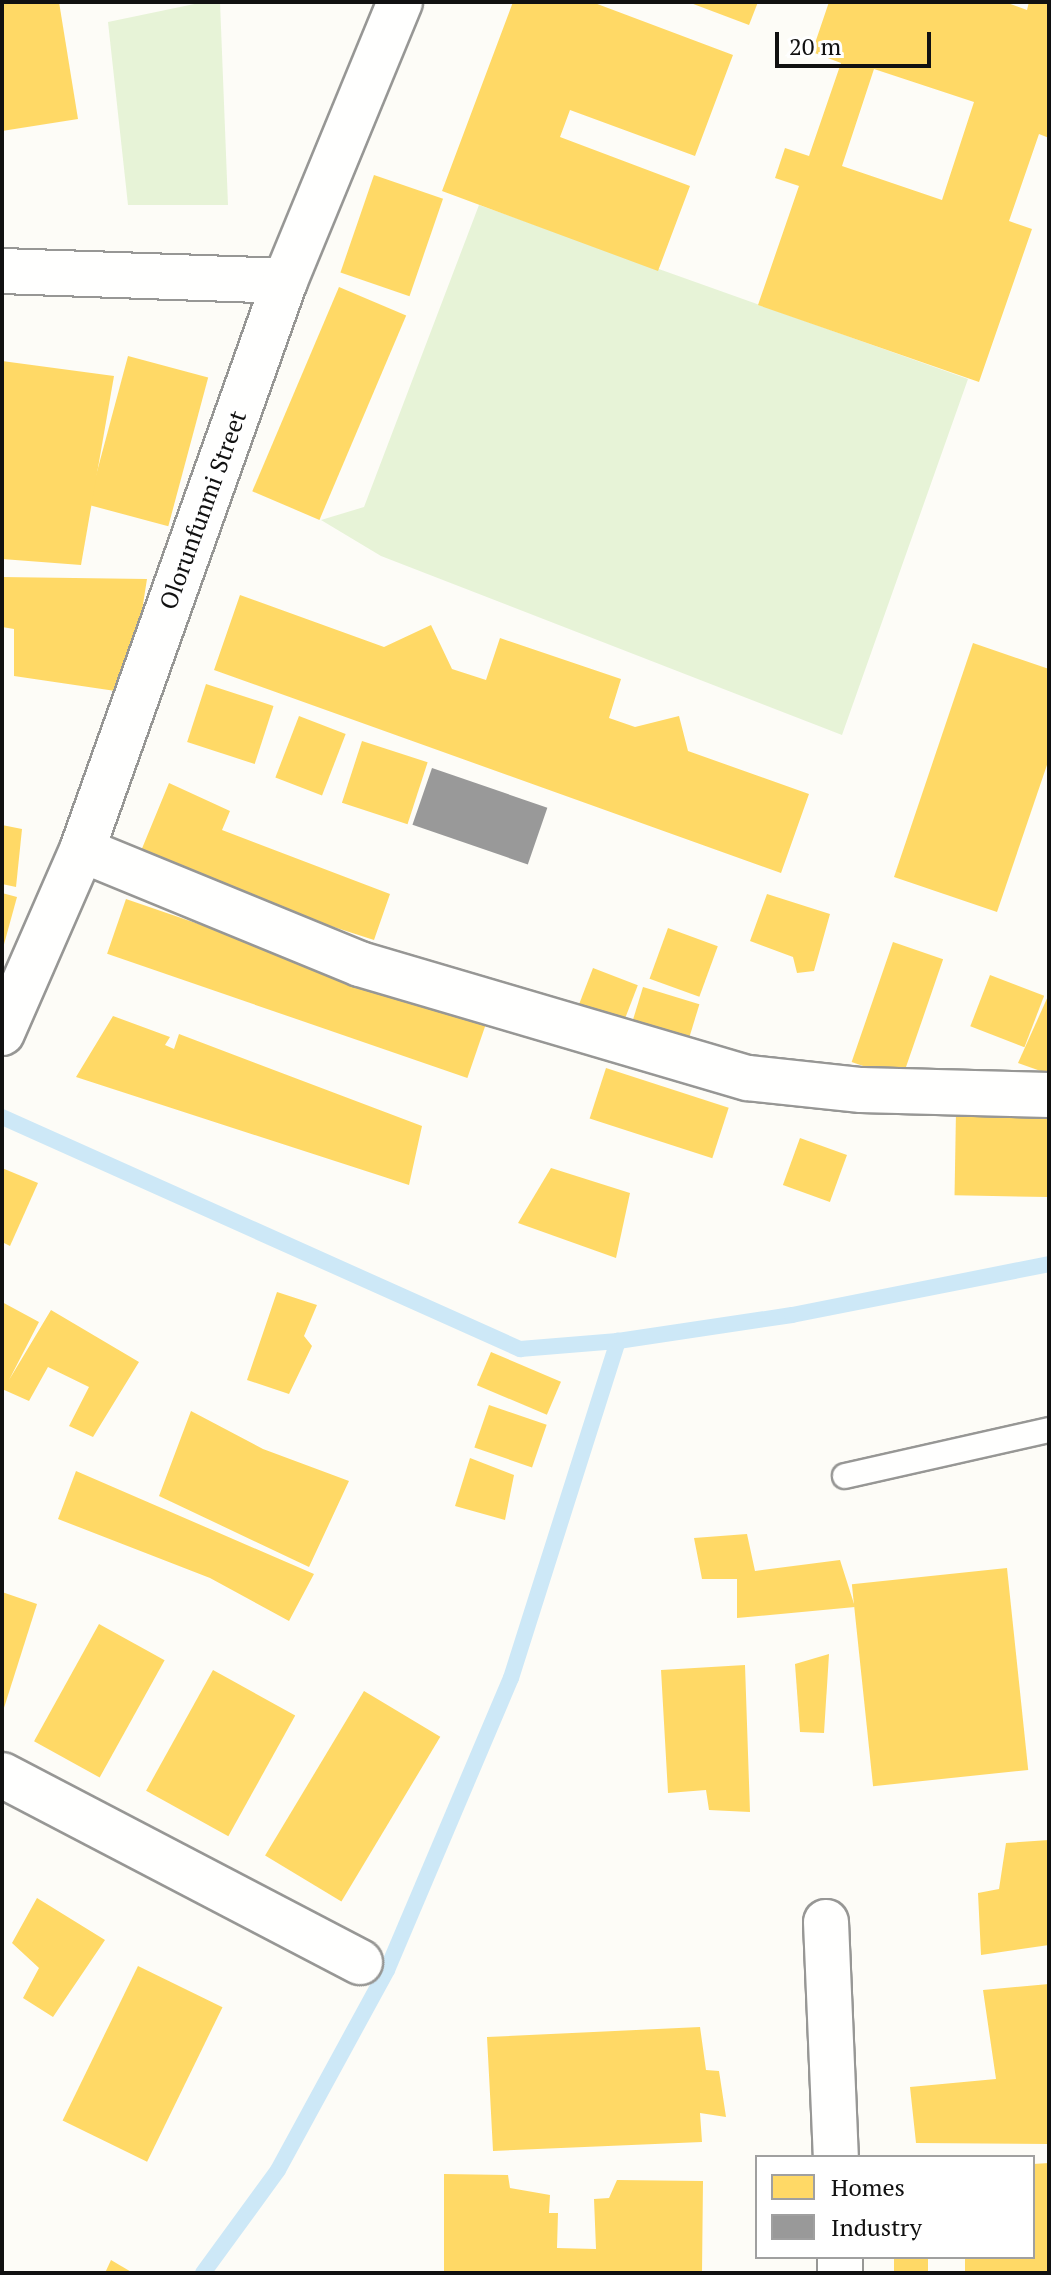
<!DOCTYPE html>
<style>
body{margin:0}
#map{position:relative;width:1051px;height:2275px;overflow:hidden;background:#fdfcf7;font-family:"PT Serif",serif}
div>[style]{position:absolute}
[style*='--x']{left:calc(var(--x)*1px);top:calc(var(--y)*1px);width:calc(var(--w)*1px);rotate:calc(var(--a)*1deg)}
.green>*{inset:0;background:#e7f3d7}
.homes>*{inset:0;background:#ffd966;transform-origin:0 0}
.industry>*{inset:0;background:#999;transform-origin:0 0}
.stream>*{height:16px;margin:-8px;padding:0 8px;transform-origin:8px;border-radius:8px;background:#cde8f7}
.roads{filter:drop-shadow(2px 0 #979795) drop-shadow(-2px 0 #979795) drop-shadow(0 2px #979795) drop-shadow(0 -2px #979795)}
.lane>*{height:24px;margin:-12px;padding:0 12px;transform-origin:12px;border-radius:12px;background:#fffffe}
.street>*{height:44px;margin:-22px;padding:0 22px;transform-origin:22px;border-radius:22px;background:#fffffe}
span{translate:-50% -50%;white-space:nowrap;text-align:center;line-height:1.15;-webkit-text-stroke:8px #fff;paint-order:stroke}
.street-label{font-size:24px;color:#111}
.frame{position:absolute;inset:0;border:4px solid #111;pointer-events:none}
.legend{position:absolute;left:755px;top:2155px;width:280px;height:104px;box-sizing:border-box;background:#fff;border:2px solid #a0a0a0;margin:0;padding:10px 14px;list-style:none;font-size:24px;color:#111}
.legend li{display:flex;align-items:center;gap:16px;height:40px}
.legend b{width:40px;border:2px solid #a0a0a0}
.scale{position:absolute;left:775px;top:32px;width:156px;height:36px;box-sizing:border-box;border:4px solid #111;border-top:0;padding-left:10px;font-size:24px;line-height:28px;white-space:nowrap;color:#111;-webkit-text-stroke:6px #fff;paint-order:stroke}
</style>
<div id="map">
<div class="green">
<i style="clip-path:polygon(204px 2px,220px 2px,228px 205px,128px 205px,108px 22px)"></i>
<i style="clip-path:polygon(479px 205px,968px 379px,842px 735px,381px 556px,321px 520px,364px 507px)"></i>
</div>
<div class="homes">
<i style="clip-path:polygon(2px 2px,59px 2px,78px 119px,2px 131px)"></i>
<i style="clip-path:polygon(513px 2px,592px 2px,733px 55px,695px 156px,570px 110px,560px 137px,690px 186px,658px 271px,442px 191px)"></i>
<i style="clip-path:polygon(688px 2px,758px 2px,749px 25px)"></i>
<i style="clip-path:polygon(evenodd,829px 2px,1005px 2px,1027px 10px,1029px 2px,1049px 2px,1049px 138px,1039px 134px,1009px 221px,1032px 229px,979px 382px,758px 305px,799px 186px,775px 178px,785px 148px,809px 156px,841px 63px,812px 52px,829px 2px,874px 69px,974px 102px,942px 200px,842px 166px,874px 69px)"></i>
<i style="left:374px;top:175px;width:73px;height:103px;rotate:19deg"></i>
<i style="left:339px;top:287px;width:73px;height:222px;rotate:23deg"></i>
<i style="left:128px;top:356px;width:83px;height:154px;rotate:15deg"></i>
<i style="clip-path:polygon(2px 361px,114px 376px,81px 565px,2px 559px)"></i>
<i style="clip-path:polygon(2px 577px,147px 579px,129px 693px,14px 676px,14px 629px,2px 627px)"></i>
<i style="clip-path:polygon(240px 595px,384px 647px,431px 625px,452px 669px,486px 680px,500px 638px,621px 679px,609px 718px,635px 727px,679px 716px,688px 751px,809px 794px,781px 873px,214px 670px)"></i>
<i style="clip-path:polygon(973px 643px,1049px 669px,1049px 759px,997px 912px,894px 877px)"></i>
<i style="left:206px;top:684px;width:71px;height:61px;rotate:18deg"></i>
<i style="left:299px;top:716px;width:50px;height:66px;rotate:21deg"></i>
<i style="left:362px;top:741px;width:69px;height:65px;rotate:18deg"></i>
<i style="clip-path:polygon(169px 783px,230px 811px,222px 830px,390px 894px,374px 940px,136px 863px)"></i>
<i style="clip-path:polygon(2px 825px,22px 829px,16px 887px,2px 884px)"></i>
<i style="clip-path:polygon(2px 893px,17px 897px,3px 948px,2px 947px)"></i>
<i style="clip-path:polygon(767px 894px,830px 914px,814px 971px,797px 973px,793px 957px,750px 941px)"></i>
<i style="left:126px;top:899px;width:381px;height:58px;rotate:19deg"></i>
<i style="left:668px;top:928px;width:53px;height:54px;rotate:20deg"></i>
<i style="left:893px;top:942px;width:53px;height:127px;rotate:19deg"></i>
<i style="left:593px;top:968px;width:48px;height:54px;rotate:21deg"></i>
<i style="left:990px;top:975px;width:58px;height:55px;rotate:21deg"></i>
<i style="left:643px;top:987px;width:59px;height:53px;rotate:17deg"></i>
<i style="clip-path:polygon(1049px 994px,1049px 1074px,1018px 1063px)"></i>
<i style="clip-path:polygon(113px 1016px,170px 1037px,165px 1045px,174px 1049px,179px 1034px,422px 1126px,409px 1185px,76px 1077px)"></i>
<i style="left:606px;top:1068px;width:129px;height:53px;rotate:18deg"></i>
<i style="left:1049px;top:1112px;width:85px;height:93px;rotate:91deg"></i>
<i style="left:800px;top:1138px;width:50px;height:50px;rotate:20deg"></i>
<i style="clip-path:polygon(2px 1168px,38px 1183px,10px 1246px,2px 1242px)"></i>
<i style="clip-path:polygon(551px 1168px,630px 1193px,616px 1258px,518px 1223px)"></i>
<i style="clip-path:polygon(277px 1292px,317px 1305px,304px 1336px,312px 1346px,289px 1394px,247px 1380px)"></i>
<i style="clip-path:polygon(2px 1302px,39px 1322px,9px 1380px,51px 1310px,139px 1362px,93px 1437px,69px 1426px,89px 1387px,48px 1367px,29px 1401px,2px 1389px)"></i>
<i style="left:491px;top:1352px;width:76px;height:36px;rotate:23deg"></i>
<i style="left:489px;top:1405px;width:61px;height:45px;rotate:19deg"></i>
<i style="clip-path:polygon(191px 1411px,263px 1449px,349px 1481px,309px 1567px,159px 1496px)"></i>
<i style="clip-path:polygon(470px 1458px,514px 1475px,505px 1520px,455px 1506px)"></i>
<i style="clip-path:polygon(76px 1471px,314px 1574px,289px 1621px,210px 1578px,58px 1519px)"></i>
<i style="clip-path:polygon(747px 1534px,755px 1571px,840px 1560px,855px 1607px,737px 1618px,737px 1579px,702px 1579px,694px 1538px)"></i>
<i style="left:1007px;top:1568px;width:203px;height:156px;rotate:84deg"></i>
<i style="clip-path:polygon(2px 1592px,37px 1604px,3px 1711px,2px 1711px)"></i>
<i style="left:99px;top:1624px;width:75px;height:134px;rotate:29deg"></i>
<i style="clip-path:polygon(829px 1654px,824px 1733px,800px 1732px,795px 1664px)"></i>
<i style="clip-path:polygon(745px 1665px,750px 1812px,709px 1810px,706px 1790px,668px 1793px,661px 1670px)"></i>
<i style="left:213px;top:1670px;width:94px;height:138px;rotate:29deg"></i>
<i style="left:364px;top:1691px;width:89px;height:192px;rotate:31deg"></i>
<i style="clip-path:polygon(1049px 1840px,1049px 1945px,981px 1955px,978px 1893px,999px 1889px,1006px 1843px)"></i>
<i style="clip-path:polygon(37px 1898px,105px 1940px,53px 2017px,23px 1998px,39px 1968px,12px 1943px)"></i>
<i style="left:138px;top:1966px;width:94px;height:172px;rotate:26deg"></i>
<i style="clip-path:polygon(1049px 1984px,1049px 2144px,916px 2143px,910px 2087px,996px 2079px,983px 1990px)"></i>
<i style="clip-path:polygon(700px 2027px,706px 2070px,719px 2071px,726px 2117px,700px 2113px,702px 2142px,493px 2151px,487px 2037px)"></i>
<i style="clip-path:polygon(1049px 2163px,1049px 2273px,965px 2273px,965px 2257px,1033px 2257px,1033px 2164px)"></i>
<i style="clip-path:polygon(444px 2174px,508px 2175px,510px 2188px,550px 2195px,549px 2213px,558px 2213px,557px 2248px,596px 2249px,594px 2199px,609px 2198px,617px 2180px,703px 2181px,702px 2273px,444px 2273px)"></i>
<i style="left:894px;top:2257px;width:34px;height:16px"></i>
<i style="clip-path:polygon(111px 2260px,133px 2273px,105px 2273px)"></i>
</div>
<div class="industry">
<i style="left:432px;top:768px;width:122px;height:60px;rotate:19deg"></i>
</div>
<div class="stream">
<i style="--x:2;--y:1117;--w:568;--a:24.13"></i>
<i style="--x:520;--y:1349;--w:98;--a:-4.7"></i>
<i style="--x:203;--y:2273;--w:127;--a:-53.9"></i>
<i style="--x:278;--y:2170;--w:228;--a:-61.4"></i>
<i style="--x:387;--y:1970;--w:317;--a:-67"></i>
<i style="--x:511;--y:1678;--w:354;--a:-72.4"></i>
<i style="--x:618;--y:1341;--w:176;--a:-8.5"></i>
<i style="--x:792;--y:1315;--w:262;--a:-11.2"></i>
</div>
<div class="roads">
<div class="lane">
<i style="--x:845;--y:1476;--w:209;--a:-12.7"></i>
</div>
<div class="street">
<i style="--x:2;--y:271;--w:283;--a:2"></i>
<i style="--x:82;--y:850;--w:300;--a:22.3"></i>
<i style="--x:360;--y:964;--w:404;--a:16.4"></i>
<i style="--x:748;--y:1078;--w:114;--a:6.1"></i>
<i style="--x:861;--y:1090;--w:188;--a:1.5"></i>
<i style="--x:2;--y:1033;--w:200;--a:-66.4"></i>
<i style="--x:82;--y:850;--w:604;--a:-70.37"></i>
<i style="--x:285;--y:281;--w:302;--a:-67.6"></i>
<i style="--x:2;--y:1775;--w:404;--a:27.6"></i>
<i style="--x:826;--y:1922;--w:235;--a:87.6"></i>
<i style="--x:840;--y:2257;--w:16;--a:90"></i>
</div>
</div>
<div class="street-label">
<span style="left:203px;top:510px;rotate:-70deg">Olorunfunmi Street</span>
</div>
<div class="frame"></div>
<ul class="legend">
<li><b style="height:22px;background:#ffd966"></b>Homes</li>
<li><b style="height:22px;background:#999"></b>Industry</li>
</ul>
<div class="scale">20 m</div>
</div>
